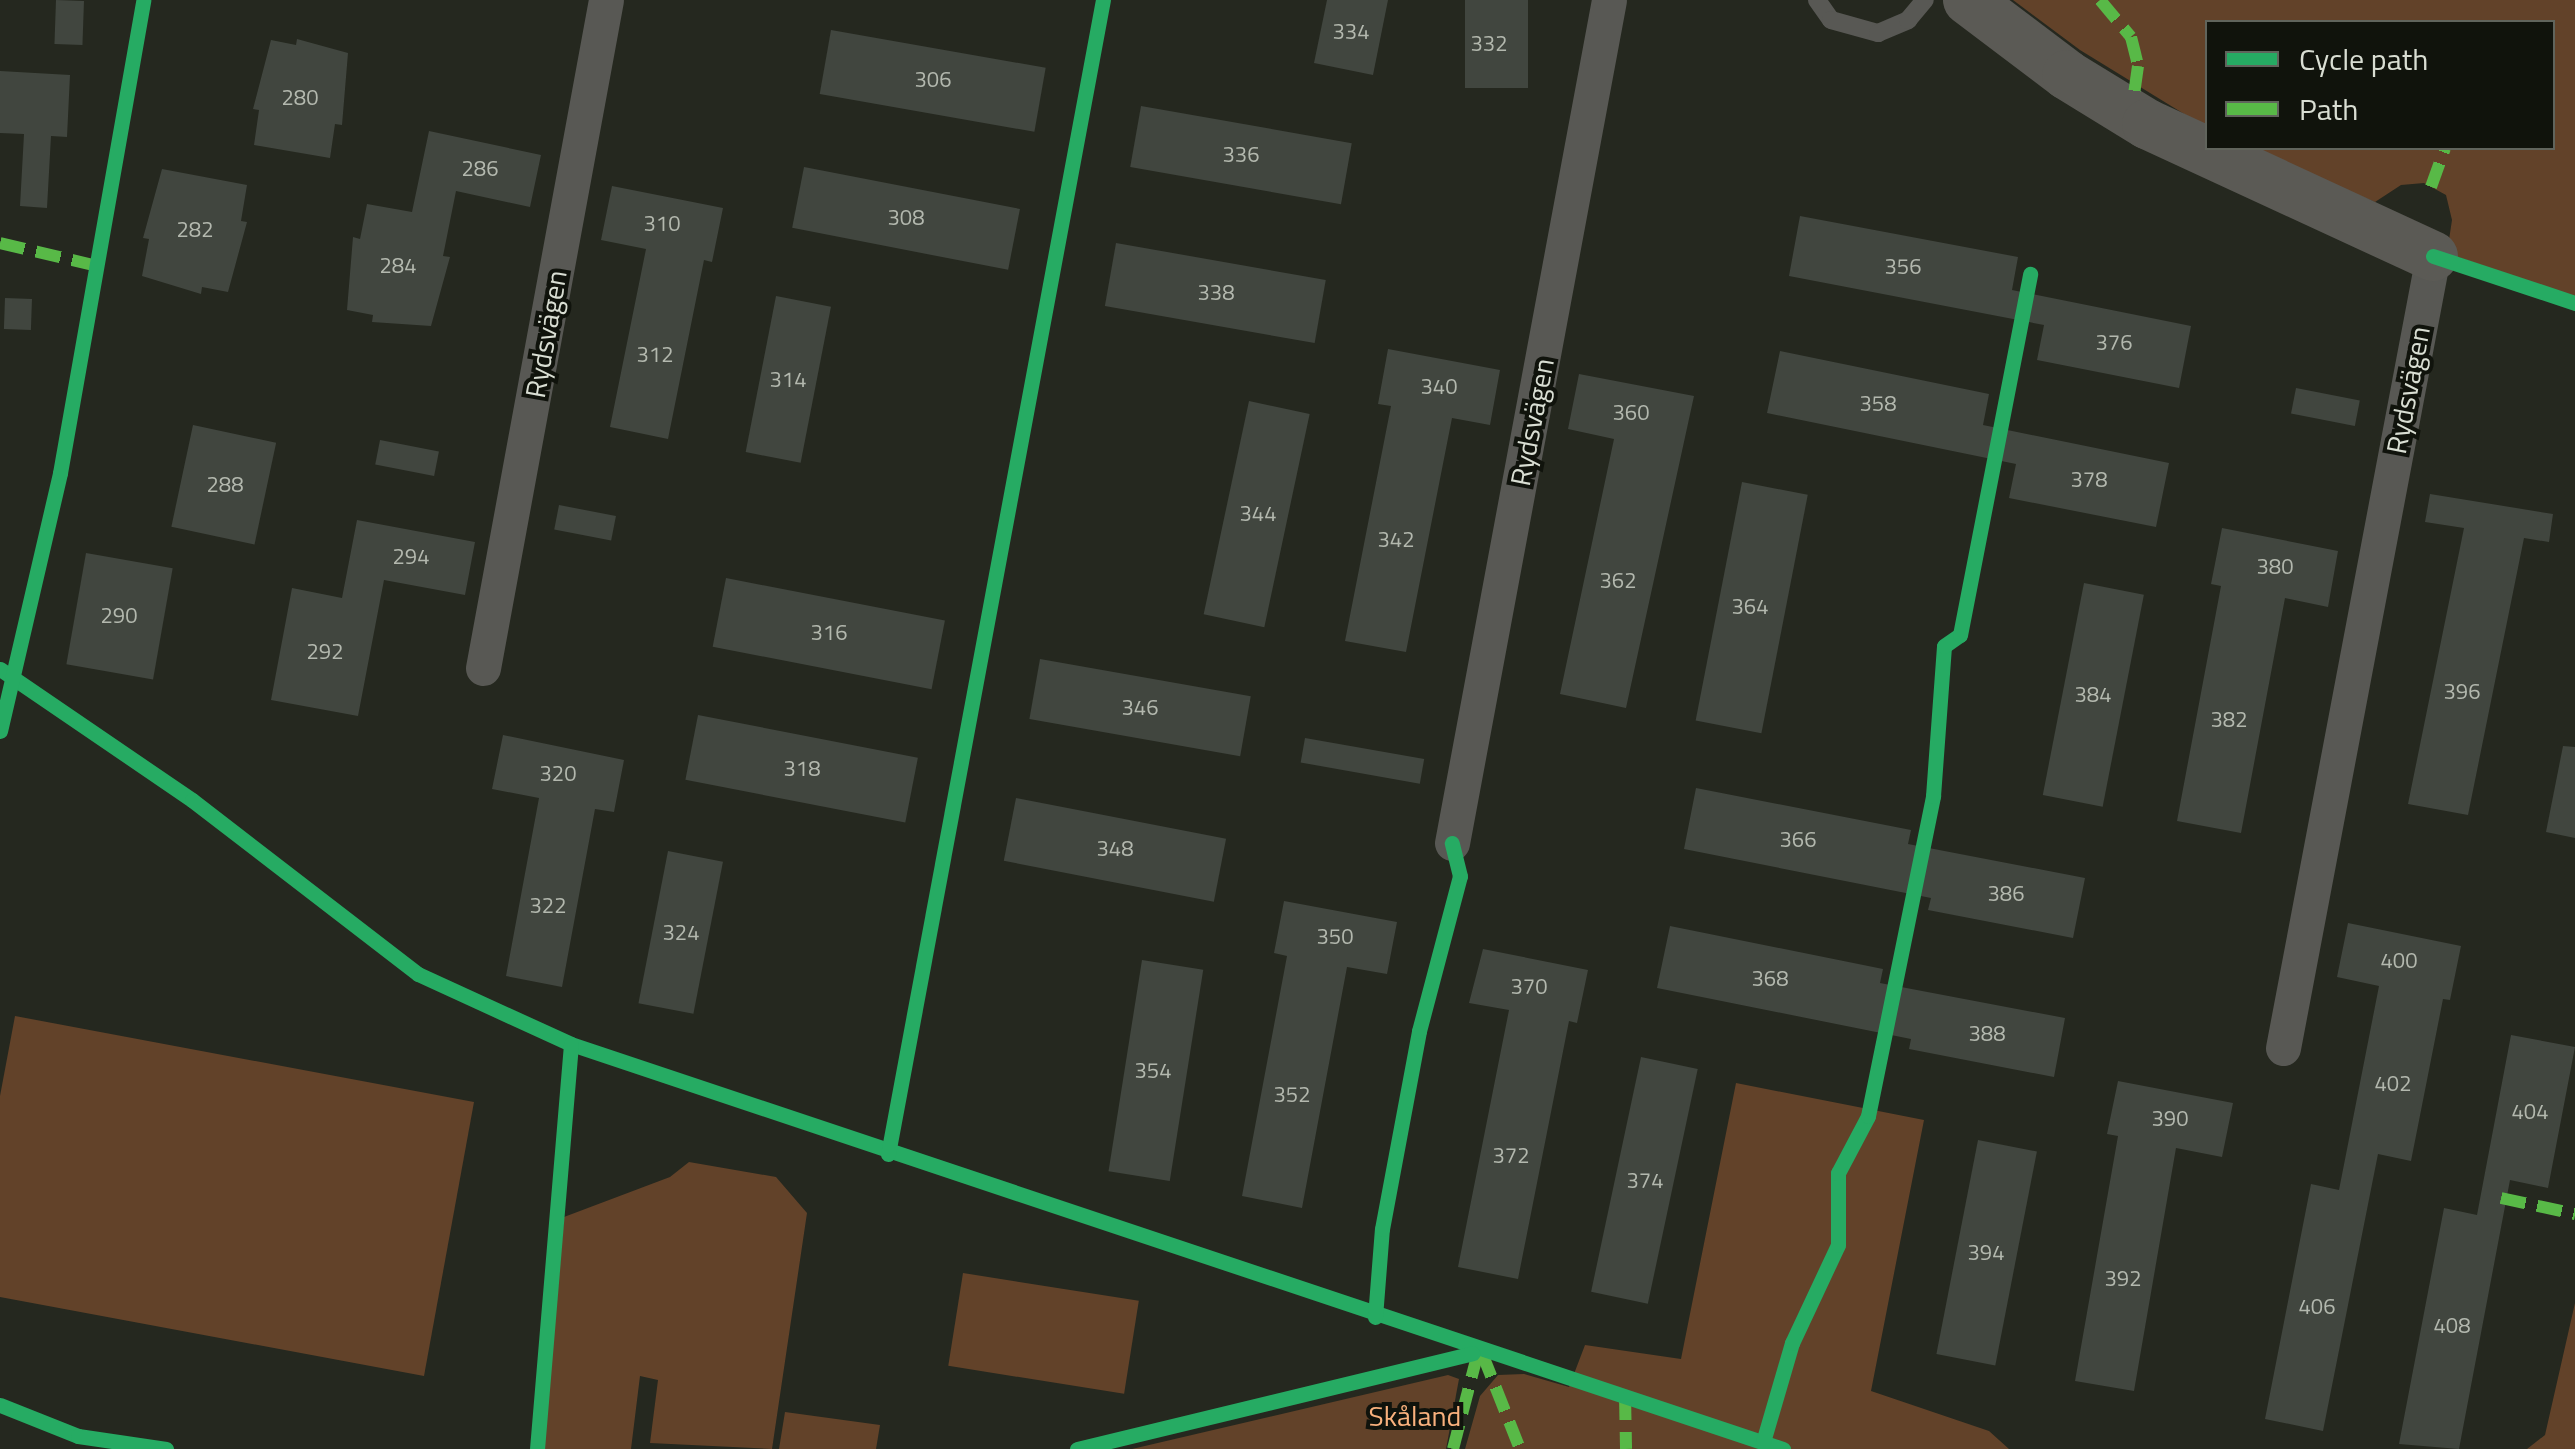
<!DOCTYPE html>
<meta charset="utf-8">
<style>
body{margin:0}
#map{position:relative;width:2575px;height:1449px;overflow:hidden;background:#25281f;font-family:"Titillium Web",sans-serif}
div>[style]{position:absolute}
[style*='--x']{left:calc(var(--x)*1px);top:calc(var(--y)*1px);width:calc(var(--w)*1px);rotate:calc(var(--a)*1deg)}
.green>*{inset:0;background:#624229;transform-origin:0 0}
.building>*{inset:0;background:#41463f;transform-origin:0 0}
.lane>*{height:18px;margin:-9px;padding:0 9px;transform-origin:9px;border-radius:9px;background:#585854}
.street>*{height:35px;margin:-17.5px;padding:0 17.5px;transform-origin:17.5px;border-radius:17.5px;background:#585854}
.secondary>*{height:50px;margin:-25px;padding:0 25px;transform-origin:25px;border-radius:25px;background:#5b5a55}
.quiet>*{height:12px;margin-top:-6px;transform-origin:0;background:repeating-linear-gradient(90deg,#58b947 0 25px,transparent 0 37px)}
.cycleway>*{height:15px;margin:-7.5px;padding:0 7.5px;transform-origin:7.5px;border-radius:7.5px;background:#26ab63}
span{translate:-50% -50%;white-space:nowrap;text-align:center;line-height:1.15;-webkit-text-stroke:8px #10130c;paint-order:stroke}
.number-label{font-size:22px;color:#b3b8ae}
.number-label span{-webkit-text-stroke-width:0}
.street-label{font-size:28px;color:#d9ded3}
.park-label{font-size:28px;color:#f9b17d}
.legend{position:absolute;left:2205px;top:20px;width:350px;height:130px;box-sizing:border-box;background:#10130c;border:2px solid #60645c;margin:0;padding:12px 18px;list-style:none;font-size:30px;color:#d9ded3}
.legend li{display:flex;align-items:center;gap:20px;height:50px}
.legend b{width:50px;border:2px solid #60645c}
</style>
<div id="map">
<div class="green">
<i style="clip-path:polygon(2013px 0,2575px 0,2575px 299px,2447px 253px,2452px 220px,2446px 195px,2424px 183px,2401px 185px,2375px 202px,2243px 148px,2552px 148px,2552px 22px,2208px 22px,2207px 128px,2080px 50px)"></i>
<i style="clip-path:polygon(15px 1016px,474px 1102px,424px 1376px,0 1297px,0 1096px)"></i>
<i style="clip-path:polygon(1736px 1083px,1924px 1120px,1871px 1391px,1989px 1431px,2009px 1449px,1465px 1449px,1480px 1396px,1498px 1375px,1524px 1374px,1569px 1387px,1585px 1345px,1681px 1359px)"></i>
<i style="clip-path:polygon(689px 1162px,776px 1177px,807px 1213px,772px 1449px,650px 1443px,658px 1380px,640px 1376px,631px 1449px,544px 1449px,564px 1217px,670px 1177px)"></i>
<i style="left:963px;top:1273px;width:178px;height:94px;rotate:9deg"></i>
<i style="clip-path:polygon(2575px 1303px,2575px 1449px,2527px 1449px,2545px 1435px)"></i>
<i style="clip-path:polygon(1448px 1375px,1459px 1379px,1446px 1449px,1132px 1449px)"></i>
<i style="clip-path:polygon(785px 1412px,880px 1425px,876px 1449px,779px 1449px)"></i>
</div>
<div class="building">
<i style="left:56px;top:0;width:28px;height:44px;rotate:2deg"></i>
<i style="clip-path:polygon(1327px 0,1388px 0,1373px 75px,1314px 63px)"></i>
<i style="left:1465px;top:0;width:63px;height:88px"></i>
<i style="left:831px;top:30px;width:218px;height:65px;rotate:10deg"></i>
<i style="clip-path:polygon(297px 39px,348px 53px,342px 125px,335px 124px,330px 158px,254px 145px,259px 110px,253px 109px,271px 40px,296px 45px)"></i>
<i style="clip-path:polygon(0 71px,70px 75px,67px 137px,51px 136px,47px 208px,20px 206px,24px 134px,0 133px)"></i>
<i style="left:1141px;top:106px;width:214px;height:62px;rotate:10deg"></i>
<i style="clip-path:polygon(429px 131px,541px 155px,530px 207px,456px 191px,443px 256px,450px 257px,431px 326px,372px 322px,373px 315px,347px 310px,353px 237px,360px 239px,367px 204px,412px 212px)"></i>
<i style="left:804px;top:167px;width:220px;height:62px;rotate:11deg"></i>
<i style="clip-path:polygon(162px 169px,247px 185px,241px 221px,247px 222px,228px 292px,202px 287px,201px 294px,142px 276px,149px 239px,143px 238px)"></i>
<i style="clip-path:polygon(612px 186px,723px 208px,712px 262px,704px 260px,668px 439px,610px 427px,646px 249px,601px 240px)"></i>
<i style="clip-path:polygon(1800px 216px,2018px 257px,2012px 290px,2191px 326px,2179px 388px,2037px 360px,2044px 325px,1789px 276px)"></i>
<i style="left:1116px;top:243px;width:213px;height:64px;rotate:10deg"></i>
<i style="left:776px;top:296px;width:56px;height:159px;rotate:11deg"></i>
<i style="left:5px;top:298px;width:27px;height:31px;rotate:2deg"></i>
<i style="clip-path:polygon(1388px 349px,1500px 370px,1490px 425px,1452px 418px,1406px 652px,1345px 641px,1391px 406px,1378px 404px)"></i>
<i style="clip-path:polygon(1780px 351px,1989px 394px,1983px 425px,2169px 463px,2156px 527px,2009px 498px,2016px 464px,1767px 413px)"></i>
<i style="clip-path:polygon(1579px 374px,1694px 396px,1626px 708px,1560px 694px,1614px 439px,1568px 429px)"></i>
<i style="left:2296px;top:388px;width:65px;height:26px;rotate:11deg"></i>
<i style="left:1249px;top:401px;width:62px;height:218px;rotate:12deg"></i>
<i style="left:193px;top:425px;width:85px;height:104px;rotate:12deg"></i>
<i style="left:380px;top:440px;width:60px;height:25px;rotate:11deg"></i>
<i style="left:1742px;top:482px;width:67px;height:243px;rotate:11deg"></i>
<i style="clip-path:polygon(2430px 494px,2553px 514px,2549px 542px,2524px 538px,2468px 815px,2408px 804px,2464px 528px,2425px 522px)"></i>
<i style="left:559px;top:505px;width:58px;height:25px;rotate:11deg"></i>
<i style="clip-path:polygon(357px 520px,475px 542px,465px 595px,384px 580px,358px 716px,271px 700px,292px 588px,342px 598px)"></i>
<i style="clip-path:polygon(2222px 528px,2338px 551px,2328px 607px,2285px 598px,2241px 833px,2177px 821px,2221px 586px,2211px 584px)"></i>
<i style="left:86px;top:553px;width:88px;height:113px;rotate:10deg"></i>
<i style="left:726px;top:578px;width:223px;height:70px;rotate:11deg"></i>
<i style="left:2084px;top:583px;width:61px;height:216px;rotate:11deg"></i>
<i style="left:1040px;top:659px;width:214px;height:61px;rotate:10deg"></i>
<i style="left:698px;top:715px;width:224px;height:66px;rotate:11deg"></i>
<i style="clip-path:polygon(503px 735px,624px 760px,614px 812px,595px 809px,562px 987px,506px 976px,539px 798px,492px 789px)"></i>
<i style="left:1305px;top:738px;width:121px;height:25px;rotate:10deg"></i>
<i style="clip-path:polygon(2563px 746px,2575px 747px,2575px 838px,2546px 832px)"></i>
<i style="clip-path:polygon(1696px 788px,1911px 830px,1908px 844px,2085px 878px,2073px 938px,1928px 910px,1931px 898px,1684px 849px)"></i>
<i style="left:1016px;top:798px;width:214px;height:64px;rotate:11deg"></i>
<i style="left:668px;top:851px;width:56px;height:155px;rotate:11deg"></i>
<i style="clip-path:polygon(1284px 901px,1397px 922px,1387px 974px,1347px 967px,1302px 1208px,1242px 1196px,1287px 956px,1274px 953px)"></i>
<i style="clip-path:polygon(2348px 923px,2461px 946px,2450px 1000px,2443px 999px,2411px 1161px,2378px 1154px,2323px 1431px,2265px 1419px,2311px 1184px,2339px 1190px,2379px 986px,2337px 977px)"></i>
<i style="clip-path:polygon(1670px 926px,1883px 969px,1880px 983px,2065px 1018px,2054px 1077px,1909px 1049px,1911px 1039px,1657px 988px)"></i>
<i style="clip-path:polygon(1483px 949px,1588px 970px,1577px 1023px,1569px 1021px,1518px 1279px,1458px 1267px,1509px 1010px,1469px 1003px)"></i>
<i style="left:1142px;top:960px;width:62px;height:214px;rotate:9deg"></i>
<i style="clip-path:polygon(2511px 1035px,2575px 1047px,2548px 1188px,2510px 1180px,2459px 1449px,2399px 1444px,2444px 1208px,2477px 1215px)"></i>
<i style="left:1641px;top:1057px;width:58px;height:240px;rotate:12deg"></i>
<i style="clip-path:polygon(2118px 1081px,2233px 1103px,2222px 1157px,2176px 1148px,2134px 1391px,2075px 1381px,2118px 1136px,2107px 1134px)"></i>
<i style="left:1978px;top:1140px;width:60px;height:218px;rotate:11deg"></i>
</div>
<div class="lane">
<i style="--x:1817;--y:0;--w:24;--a:55"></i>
<i style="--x:1831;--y:20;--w:49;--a:15.5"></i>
<i style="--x:1878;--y:33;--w:33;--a:-23"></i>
<i style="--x:1908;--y:20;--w:26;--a:-50"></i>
</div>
<div class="street">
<i style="--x:483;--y:668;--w:679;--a:-79.57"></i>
<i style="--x:1452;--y:843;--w:857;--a:-79.45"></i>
<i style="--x:2283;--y:1048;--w:806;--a:-79.28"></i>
</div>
<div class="secondary">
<i style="--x:1968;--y:0;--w:124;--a:37.1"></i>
<i style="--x:2067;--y:75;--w:94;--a:31.5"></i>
<i style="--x:2147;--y:124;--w:315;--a:24.8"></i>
</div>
<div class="quiet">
<i style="--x:2100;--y:0;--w:48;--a:50"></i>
<i style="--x:2131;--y:37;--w:30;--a:76"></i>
<i style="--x:2138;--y:66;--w:27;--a:98"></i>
<i style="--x:2431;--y:187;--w:41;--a:-70.3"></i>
<i style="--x:0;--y:243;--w:100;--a:13.3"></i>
<i style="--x:2501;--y:1198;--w:76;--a:12.2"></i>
<i style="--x:1482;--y:1353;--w:103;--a:68.4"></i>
<i style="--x:1625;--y:1395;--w:54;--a:88.9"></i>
<i style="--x:1453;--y:1449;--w:100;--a:-75.5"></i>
</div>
<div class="cycleway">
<i style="--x:2433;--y:256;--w:150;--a:18.3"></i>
<i style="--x:0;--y:669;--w:232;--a:34.3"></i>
<i style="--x:192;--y:800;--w:285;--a:37.6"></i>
<i style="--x:418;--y:974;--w:168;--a:24.6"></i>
<i style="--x:571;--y:1044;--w:1278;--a:18.48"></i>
<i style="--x:0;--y:731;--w:265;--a:-76.9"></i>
<i style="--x:60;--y:473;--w:480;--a:-80"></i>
<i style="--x:888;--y:1154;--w:1174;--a:-79.45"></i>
<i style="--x:1375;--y:1317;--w:88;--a:-85.5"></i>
<i style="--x:1382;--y:1229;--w:201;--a:-79.4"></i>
<i style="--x:1419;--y:1031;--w:160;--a:-75.2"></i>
<i style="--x:1460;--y:876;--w:34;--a:-104"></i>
<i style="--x:0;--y:1405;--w:84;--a:21.7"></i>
<i style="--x:78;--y:1436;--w:89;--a:8.4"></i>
<i style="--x:1763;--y:1442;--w:103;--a:-73.7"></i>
<i style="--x:1792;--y:1343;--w:108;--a:-64.9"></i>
<i style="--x:1838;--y:1245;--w:72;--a:-90"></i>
<i style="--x:1838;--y:1173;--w:64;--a:-62.2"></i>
<i style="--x:1868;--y:1116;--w:327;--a:-78.5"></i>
<i style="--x:1933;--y:796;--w:150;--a:-85.8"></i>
<i style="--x:1944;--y:646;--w:19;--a:-35"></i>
<i style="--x:1960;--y:635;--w:368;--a:-79"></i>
<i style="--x:537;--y:1449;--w:406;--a:-85.2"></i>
<i style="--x:1077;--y:1449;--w:407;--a:-13.6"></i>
</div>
<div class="number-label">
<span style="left:1351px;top:32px">334</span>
<span style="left:1489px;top:44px">332</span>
<span style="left:933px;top:80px">306</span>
<span style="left:300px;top:98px">280</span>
<span style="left:1241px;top:155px">336</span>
<span style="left:480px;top:169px">286</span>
<span style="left:906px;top:218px">308</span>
<span style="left:662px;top:224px">310</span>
<span style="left:195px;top:230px">282</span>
<span style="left:398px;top:266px">284</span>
<span style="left:1903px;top:267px">356</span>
<span style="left:1216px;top:293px">338</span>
<span style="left:2114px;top:343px">376</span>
<span style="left:655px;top:355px">312</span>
<span style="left:788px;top:380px">314</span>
<span style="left:1439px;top:387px">340</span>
<span style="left:1878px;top:404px">358</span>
<span style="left:1631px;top:413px">360</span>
<span style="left:2089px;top:480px">378</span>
<span style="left:225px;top:485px">288</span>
<span style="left:1258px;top:514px">344</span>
<span style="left:1396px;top:540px">342</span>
<span style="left:411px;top:557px">294</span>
<span style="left:2275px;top:567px">380</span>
<span style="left:1618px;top:581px">362</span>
<span style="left:1750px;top:607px">364</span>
<span style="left:119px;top:616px">290</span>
<span style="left:829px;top:633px">316</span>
<span style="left:325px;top:652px">292</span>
<span style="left:2462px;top:692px">396</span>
<span style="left:2093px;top:695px">384</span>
<span style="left:1140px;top:708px">346</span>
<span style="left:2229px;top:720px">382</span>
<span style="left:802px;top:769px">318</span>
<span style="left:558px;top:774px">320</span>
<span style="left:1798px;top:840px">366</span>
<span style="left:1115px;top:849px">348</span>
<span style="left:2006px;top:894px">386</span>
<span style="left:548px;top:906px">322</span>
<span style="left:681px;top:933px">324</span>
<span style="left:1335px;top:937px">350</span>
<span style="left:2399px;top:961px">400</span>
<span style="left:1770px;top:979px">368</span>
<span style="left:1529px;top:987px">370</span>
<span style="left:1987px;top:1034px">388</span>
<span style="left:1153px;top:1071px">354</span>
<span style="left:2393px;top:1084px">402</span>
<span style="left:1292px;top:1095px">352</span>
<span style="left:2530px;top:1112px">404</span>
<span style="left:2170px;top:1119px">390</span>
<span style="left:1511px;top:1156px">372</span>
<span style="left:1645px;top:1181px">374</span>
<span style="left:1986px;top:1253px">394</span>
<span style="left:2123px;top:1279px">392</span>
<span style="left:2317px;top:1307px">406</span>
<span style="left:2452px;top:1326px">408</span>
</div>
<div class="street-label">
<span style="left:546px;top:334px;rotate:-80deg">Rydsvägen</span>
<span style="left:2408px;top:390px;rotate:-79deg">Rydsvägen</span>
<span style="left:1532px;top:422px;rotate:-79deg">Rydsvägen</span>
</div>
<div class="park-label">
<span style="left:1415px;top:1416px">Skåland</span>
</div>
<ul class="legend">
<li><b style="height:12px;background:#26ab63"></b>Cycle path</li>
<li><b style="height:12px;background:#58b947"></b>Path</li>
</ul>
</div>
